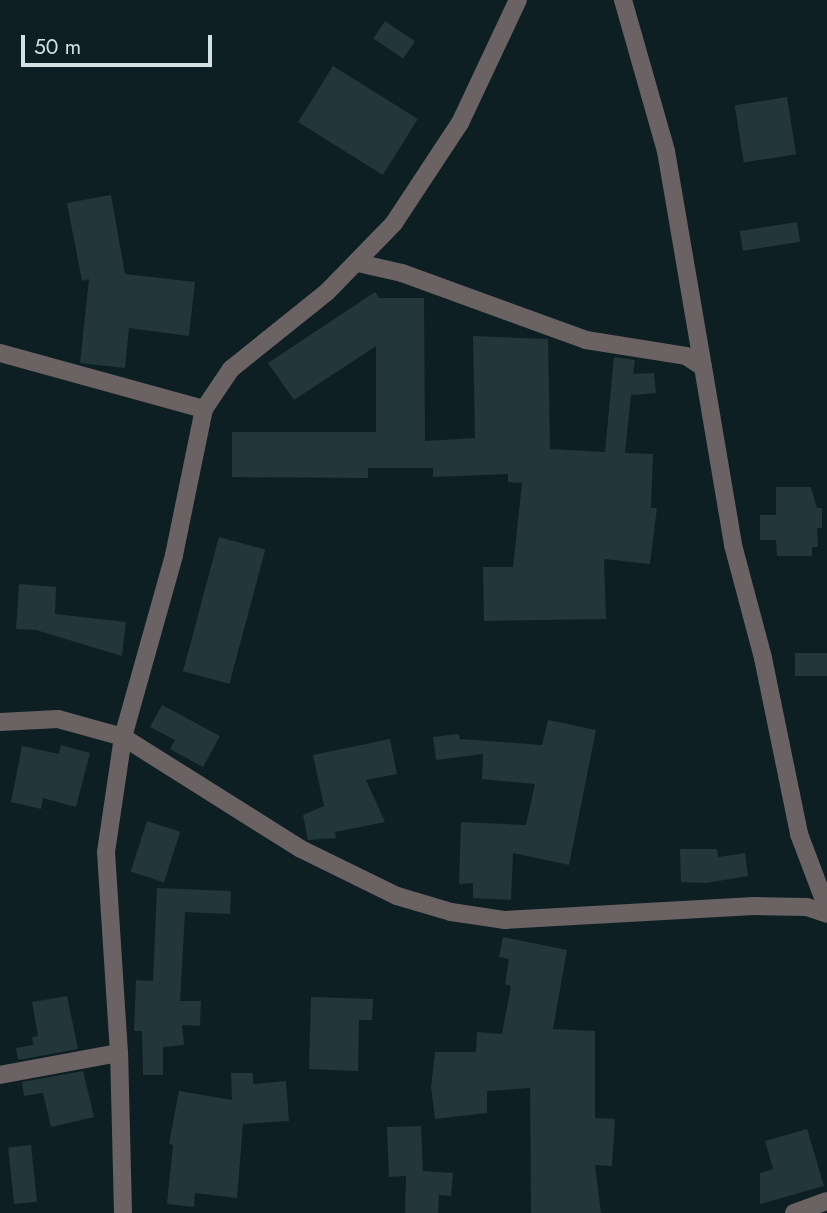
<!DOCTYPE html>
<style>
body{margin:0}
#map{position:relative;width:827px;height:1213px;overflow:hidden;background:#0d1f23;font-family:Jost,sans-serif}
div>[style]{position:absolute}
[style*='--x']{left:calc(var(--x)*1px);top:calc(var(--y)*1px);width:calc(var(--w)*1px);rotate:calc(var(--a)*1deg)}
.building>*{inset:0;background:#23363a;transform-origin:0 0}
.minor>*{height:18px;margin:-9px;padding:0 9px;transform-origin:9px;border-radius:9px;background:#6b6263}
span{translate:-50% -50%;white-space:nowrap;text-align:center;line-height:1.15;-webkit-text-stroke:5px #0d1f23;paint-order:stroke}
.scale{position:absolute;left:21px;top:35px;width:191px;height:32px;box-sizing:border-box;border:4px solid #d4e0e2;border-top:0;padding-left:9px;font-size:21px;line-height:24px;white-space:nowrap;color:#d4e0e2;-webkit-text-stroke:5px #0d1f23;paint-order:stroke}
</style>
<div id="map">
<div class="building">
<i style="left:385px;top:21px;width:36px;height:21px;rotate:34deg"></i>
<i style="left:333px;top:66px;width:100px;height:66px;rotate:32deg"></i>
<i style="left:787px;top:97px;width:58px;height:53px;rotate:81deg"></i>
<i style="clip-path:polygon(111px 195px,125px 274px,195px 282px,189px 336px,129px 328px,125px 368px,80px 363px,89px 279px,82px 281px,67px 203px)"></i>
<i style="left:797px;top:222px;width:20px;height:58px;rotate:81deg"></i>
<i style="clip-path:polygon(375px 292px,379px 298px,424px 298px,425px 441px,475px 438px,473px 336px,548px 339px,550px 449px,605px 452px,614px 357px,635px 360px,633px 374px,654px 373px,656px 393px,631px 395px,625px 453px,653px 454px,651px 508px,657px 508px,650px 564px,604px 559px,606px 619px,484px 621px,483px 567px,513px 567px,522px 483px,508px 482px,508px 474px,433px 477px,433px 468px,368px 468px,368px 478px,232px 477px,232px 432px,376px 432px,376px 346px,294px 400px,268px 363px)"></i>
<i style="clip-path:polygon(776px 487px,811px 487px,817px 508px,822px 508px,822px 528px,817px 528px,818px 547px,812px 547px,812px 556px,777px 556px,776px 540px,760px 540px,760px 515px,776px 515px)"></i>
<i style="left:219px;top:537px;width:48px;height:139px;rotate:15deg"></i>
<i style="clip-path:polygon(19px 584px,56px 587px,55px 614px,126px 622px,122px 656px,36px 630px,16px 629px)"></i>
<i style="left:795px;top:653px;width:32px;height:23px"></i>
<i style="clip-path:polygon(162px 705px,220px 736px,203px 767px,170px 749px,175px 740px,150px 727px)"></i>
<i style="clip-path:polygon(548px 720px,596px 730px,569px 865px,513px 853px,511px 900px,473px 898px,473px 883px,459px 884px,461px 822px,526px 825px,535px 784px,482px 779px,483px 754px,436px 760px,433px 737px,459px 734px,460px 739px,542px 745px)"></i>
<i style="clip-path:polygon(390px 739px,397px 774px,366px 780px,385px 822px,335px 832px,336px 838px,308px 840px,303px 815px,324px 806px,313px 755px)"></i>
<i style="clip-path:polygon(61px 745px,90px 753px,76px 807px,43px 798px,41px 809px,11px 802px,22px 746px,59px 754px)"></i>
<i style="left:147px;top:821px;width:35px;height:53px;rotate:18deg"></i>
<i style="clip-path:polygon(680px 849px,717px 849px,718px 857px,745px 853px,748px 876px,706px 883px,681px 882px)"></i>
<i style="clip-path:polygon(157px 888px,231px 891px,230px 914px,185px 912px,180px 1001px,201px 1001px,200px 1026px,182px 1025px,184px 1045px,163px 1047px,163px 1075px,143px 1075px,142px 1031px,134px 1031px,136px 980px,153px 981px)"></i>
<i style="clip-path:polygon(503px 937px,567px 950px,553px 1029px,595px 1031px,595px 1118px,615px 1119px,612px 1166px,595px 1165px,601px 1213px,531px 1213px,530px 1088px,487px 1091px,487px 1113px,435px 1119px,431px 1087px,435px 1052px,476px 1052px,477px 1032px,502px 1034px,511px 986px,505px 984px,509px 959px,499px 957px)"></i>
<i style="clip-path:polygon(67px 996px,78px 1049px,18px 1060px,16px 1048px,33px 1045px,32px 1037px,38px 1036px,32px 1002px)"></i>
<i style="clip-path:polygon(311px 997px,373px 999px,372px 1020px,359px 1020px,358px 1071px,309px 1069px)"></i>
<i style="clip-path:polygon(83px 1071px,94px 1117px,51px 1127px,43px 1093px,24px 1096px,22px 1082px)"></i>
<i style="clip-path:polygon(231px 1073px,253px 1073px,253px 1084px,286px 1081px,289px 1121px,243px 1124px,237px 1198px,195px 1193px,194px 1207px,167px 1204px,173px 1145px,169px 1144px,179px 1091px,232px 1100px)"></i>
<i style="clip-path:polygon(421px 1126px,423px 1171px,453px 1173px,451px 1196px,439px 1195px,438px 1213px,405px 1213px,406px 1176px,389px 1177px,387px 1127px)"></i>
<i style="clip-path:polygon(807px 1129px,824px 1186px,760px 1204px,760px 1173px,773px 1169px,765px 1141px)"></i>
<i style="left:31px;top:1145px;width:57px;height:23px;rotate:84deg"></i>
</div>
<div class="minor">
<i style="--x:623;--y:0;--w:157;--a:74.1"></i>
<i style="--x:666;--y:151;--w:219;--a:80.3"></i>
<i style="--x:358;--y:263;--w:45;--a:12.8"></i>
<i style="--x:402;--y:273;--w:196;--a:20"></i>
<i style="--x:586;--y:340;--w:101;--a:9.1"></i>
<i style="--x:686;--y:356;--w:20;--a:33"></i>
<i style="--x:703;--y:367;--w:181;--a:80.4"></i>
<i style="--x:733;--y:545;--w:117;--a:75.1"></i>
<i style="--x:763;--y:658;--w:180;--a:78.4"></i>
<i style="--x:799;--y:834;--w:79;--a:69.3"></i>
<i style="--x:0;--y:353;--w:212;--a:15.4"></i>
<i style="--x:0;--y:722;--w:58;--a:-3"></i>
<i style="--x:58;--y:719;--w:67;--a:15.5"></i>
<i style="--x:123;--y:737;--w:210;--a:32.2"></i>
<i style="--x:301;--y:849;--w:107;--a:26.1"></i>
<i style="--x:397;--y:896;--w:56;--a:16.5"></i>
<i style="--x:451;--y:912;--w:55;--a:8.4"></i>
<i style="--x:505;--y:920;--w:249;--a:-3.2"></i>
<i style="--x:754;--y:906;--w:53;--a:1.1"></i>
<i style="--x:807;--y:907;--w:21;--a:19"></i>
<i style="--x:0;--y:1075;--w:121;--a:-10.5"></i>
<i style="--x:123;--y:1213;--w:160;--a:-91.4"></i>
<i style="--x:119;--y:1053;--w:201;--a:-93.7"></i>
<i style="--x:106;--y:852;--w:116;--a:-81.6"></i>
<i style="--x:123;--y:737;--w:189;--a:-74.3"></i>
<i style="--x:174;--y:555;--w:149;--a:-78.4"></i>
<i style="--x:204;--y:409;--w:48;--a:-56"></i>
<i style="--x:231;--y:369;--w:123;--a:-38.7"></i>
<i style="--x:327;--y:292;--w:96;--a:-45.8"></i>
<i style="--x:394;--y:223;--w:120;--a:-56.6"></i>
<i style="--x:460;--y:123;--w:136;--a:-64.8"></i>
<i style="--x:794;--y:1213;--w:35;--a:-20"></i>
</div>
<div class="scale">50 m</div>
</div>
